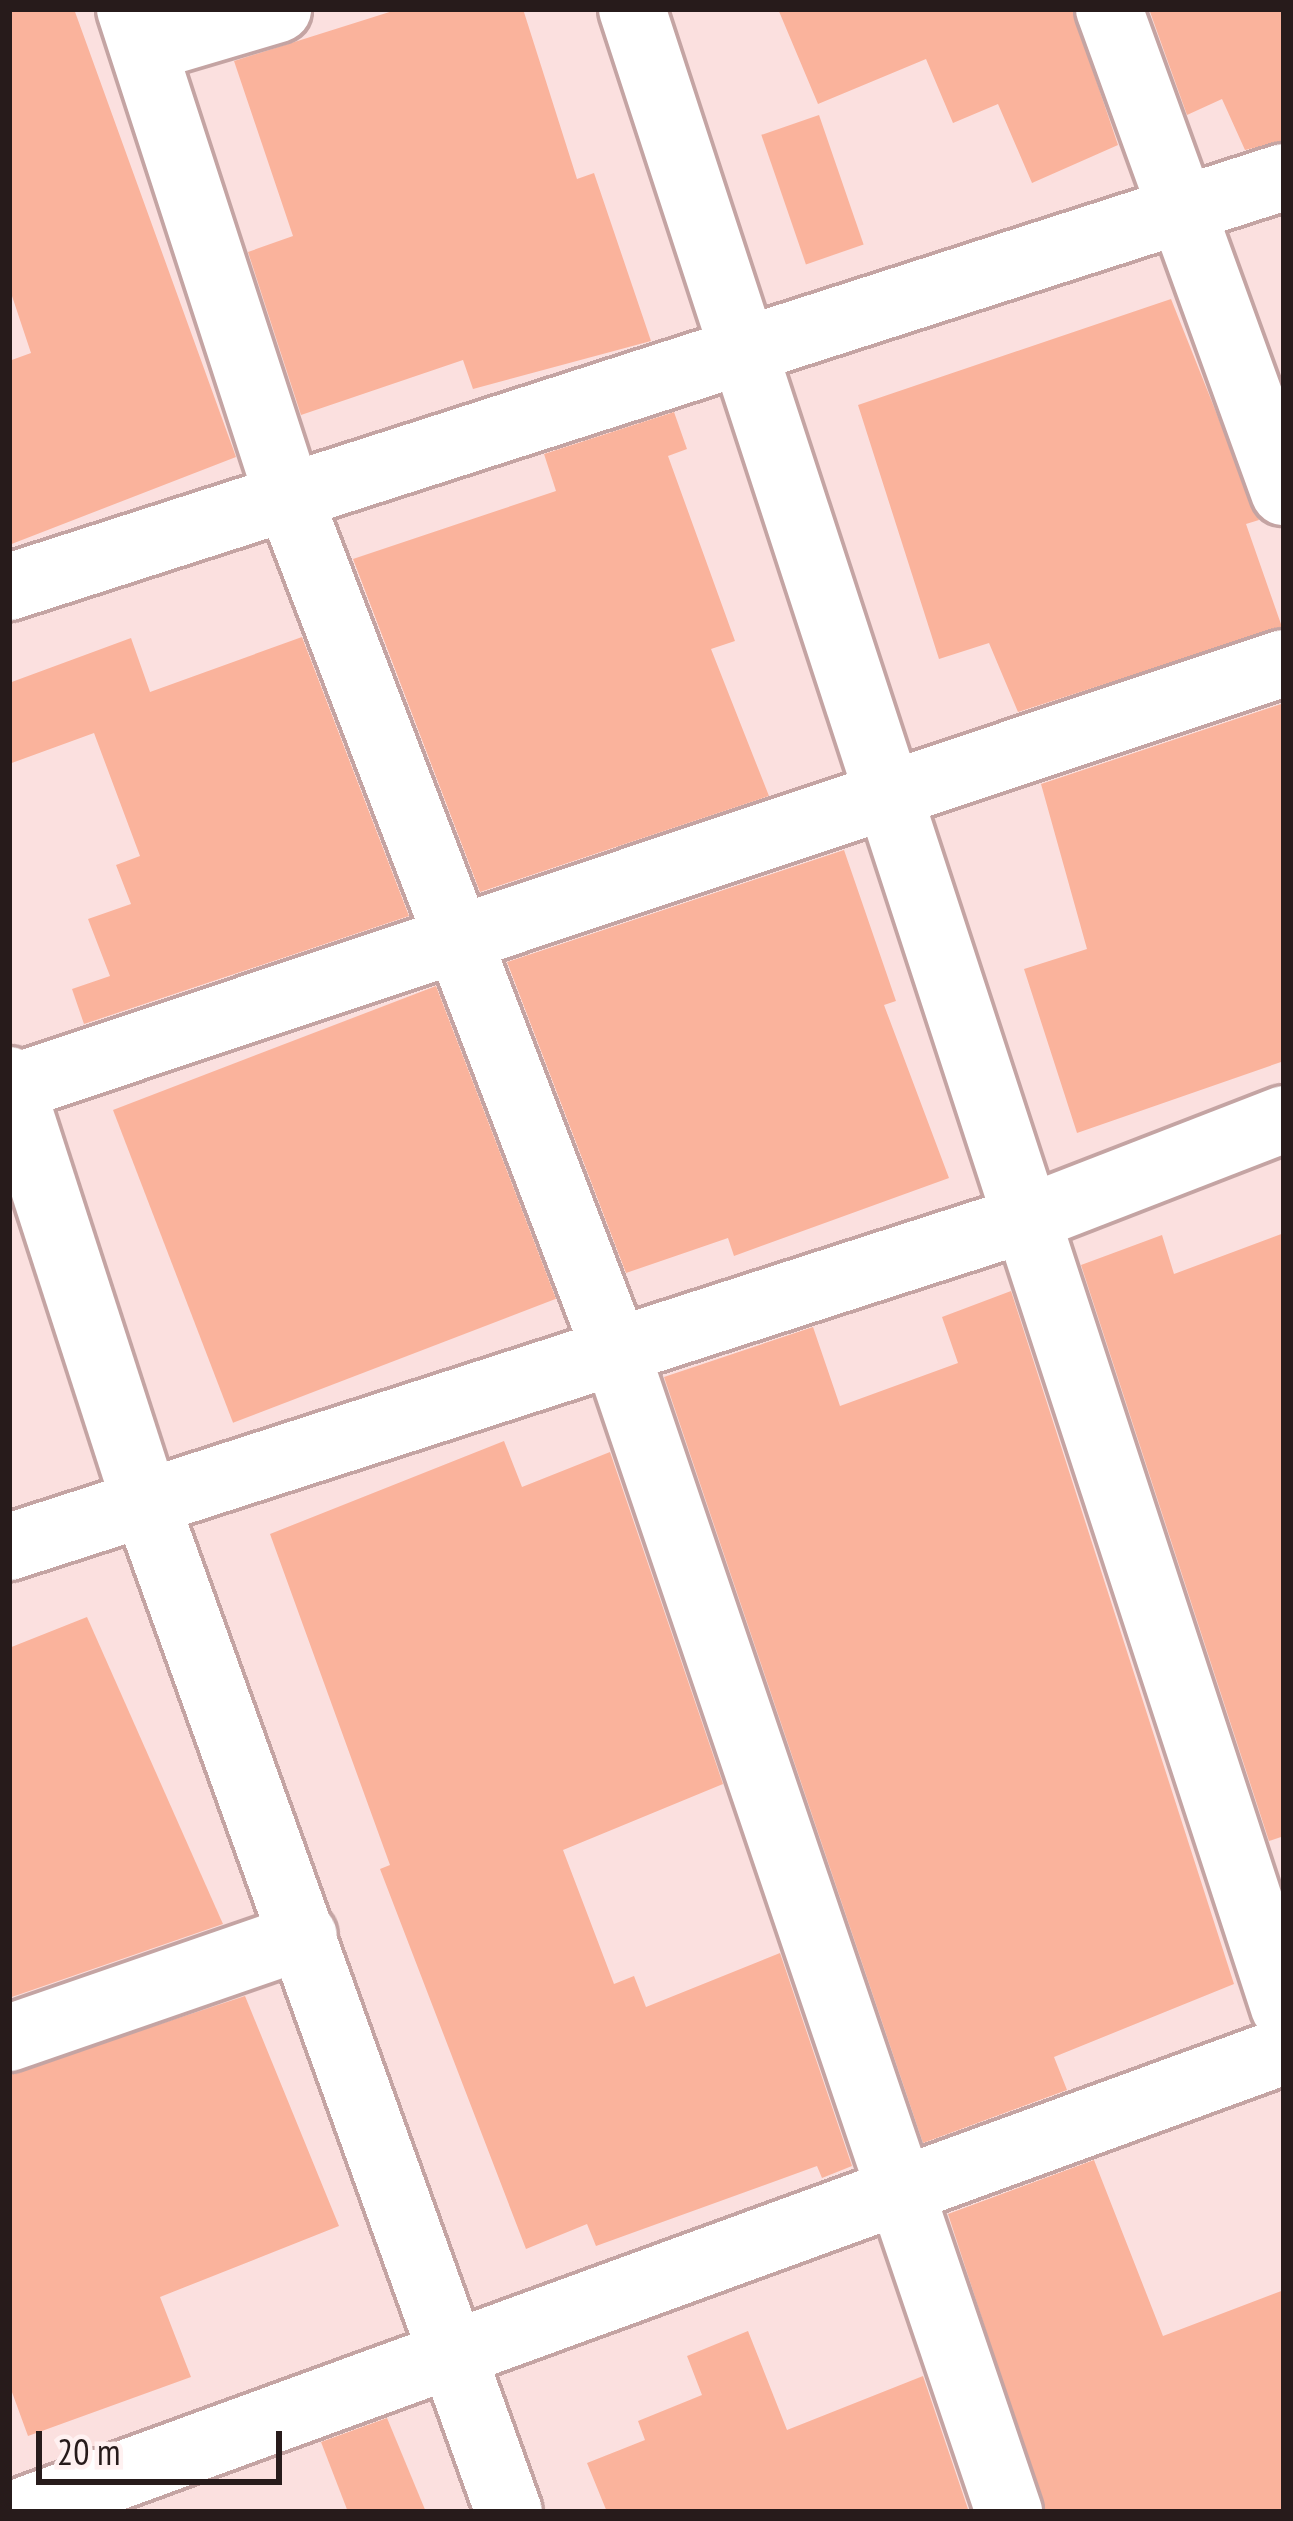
<!DOCTYPE html>
<style>
body{margin:0}
#map{position:relative;width:1293px;height:2521px;overflow:hidden;background:#fbe0df;font-family:"PT Sans Narrow",sans-serif}
div>[style]{position:absolute}
[style*='--x']{left:calc(var(--x)*1px);top:calc(var(--y)*1px);width:calc(var(--w)*1px);rotate:calc(var(--a)*1deg)}
.building>*{inset:0;background:#fab39c;transform-origin:0 0}
.roads{filter:drop-shadow(3px 0 #c4a4a3) drop-shadow(-3px 0 #c4a4a3) drop-shadow(0 3px #c4a4a3) drop-shadow(0 -3px #c4a4a3)}
.minor>*{height:66px;margin:-33px;padding:0 33px;transform-origin:33px;border-radius:33px;background:#fff}
span{translate:-50% -50%;white-space:nowrap;text-align:center;line-height:1.15;-webkit-text-stroke:9px #fff1f1;paint-order:stroke}
.frame{position:absolute;inset:0;border:12px solid #271b1b;pointer-events:none}
.scale{position:absolute;left:36px;top:2431px;width:246px;height:54px;box-sizing:border-box;border:6px solid #271b1b;border-top:0;padding-left:15px;font-size:36px;line-height:42px;white-space:nowrap;color:#271b1b;-webkit-text-stroke:9px #fff1f1;paint-order:stroke}
</style>
<div id="map">
<div class="building">
<i style="clip-path:polygon(9px 9px,74px 9px,236px 457px,9px 545px,9px 361px,31px 353px,9px 287px)"></i>
<i style="clip-path:polygon(399px 9px,523px 9px,577px 179px,594px 173px,651px 341px,473px 389px,463px 360px,301px 415px,248px 252px,293px 236px,234px 61px)"></i>
<i style="clip-path:polygon(778px 9px,1072px 9px,1118px 145px,1032px 183px,998px 104px,953px 123px,926px 59px,818px 104px)"></i>
<i style="clip-path:polygon(1149px 9px,1284px 9px,1284px 141px,1245px 150px,1222px 99px,1187px 115px)"></i>
<i style="left:819px;top:115px;width:137px;height:61px;rotate:71deg"></i>
<i style="clip-path:polygon(1171px 299px,1259px 520px,1246px 524px,1282px 627px,1018px 712px,989px 643px,939px 659px,858px 405px)"></i>
<i style="clip-path:polygon(674px 412px,687px 449px,668px 456px,735px 641px,711px 649px,769px 796px,480px 892px,353px 559px,556px 491px,544px 454px)"></i>
<i style="clip-path:polygon(302px 637px,409px 916px,84px 1024px,72px 989px,110px 976px,88px 919px,131px 904px,116px 865px,140px 856px,94px 733px,9px 764px,9px 683px,131px 638px,150px 692px)"></i>
<i style="clip-path:polygon(1284px 703px,1284px 1061px,1077px 1133px,1024px 969px,1087px 949px,1041px 784px)"></i>
<i style="clip-path:polygon(844px 850px,896px 1001px,884px 1005px,949px 1178px,734px 1256px,728px 1238px,626px 1273px,507px 962px)"></i>
<i style="left:436px;top:986px;width:335px;height:346px;rotate:69deg"></i>
<i style="clip-path:polygon(1284px 1233px,1284px 1836px,1269px 1841px,1081px 1265px,1162px 1235px,1174px 1274px)"></i>
<i style="clip-path:polygon(1011px 1291px,1234px 1984px,1054px 2057px,1067px 2090px,923px 2143px,664px 1377px,813px 1327px,840px 1406px,958px 1363px,942px 1317px)"></i>
<i style="clip-path:polygon(504px 1441px,522px 1487px,610px 1452px,723px 1784px,563px 1850px,614px 1984px,634px 1976px,646px 2007px,780px 1953px,852px 2166px,822px 2178px,817px 2166px,596px 2246px,587px 2224px,526px 2249px,380px 1869px,390px 1865px,270px 1534px)"></i>
<i style="clip-path:polygon(87px 1617px,223px 1924px,9px 1998px,9px 1648px)"></i>
<i style="clip-path:polygon(245px 1996px,339px 2226px,160px 2297px,191px 2377px,28px 2436px,9px 2384px,9px 2074px)"></i>
<i style="clip-path:polygon(1094px 2160px,1163px 2336px,1284px 2290px,1284px 2512px,1045px 2512px,948px 2214px)"></i>
<i style="clip-path:polygon(748px 2331px,787px 2430px,923px 2376px,969px 2512px,607px 2512px,587px 2463px,645px 2440px,638px 2421px,702px 2395px,687px 2356px)"></i>
<i style="clip-path:polygon(387px 2418px,426px 2512px,348px 2512px,321px 2442px)"></i>
</div>
<div class="roads">
<div class="minor">
<i style="--x:130;--y:9;--w:509;--a:72.03"></i>
<i style="--x:287;--y:493;--w:917;--a:69.03"></i>
<i style="--x:615;--y:1349;--w:1228;--a:71.28"></i>
<i style="--x:632;--y:9;--w:2102;--a:71.93"></i>
<i style="--x:1109;--y:9;--w:514;--a:70.08"></i>
<i style="--x:144;--y:49;--w:140;--a:-16.6"></i>
<i style="--x:9;--y:587;--w:1339;--a:-17.83"></i>
<i style="--x:9;--y:1080;--w:437;--a:72.1"></i>
<i style="--x:143;--y:1496;--w:1080;--a:70.19"></i>
<i style="--x:9;--y:1089;--w:1344;--a:-18.48"></i>
<i style="--x:9;--y:1547;--w:1072;--a:-17.88"></i>
<i style="--x:1029;--y:1218;--w:274;--a:-21.2"></i>
<i style="--x:9;--y:2038;--w:312;--a:-19.1"></i>
<i style="--x:20;--y:2512;--w:1345;--a:-20.04"></i>
</div>
</div>
<div class="frame"></div>
<div class="scale">20 m</div>
</div>
